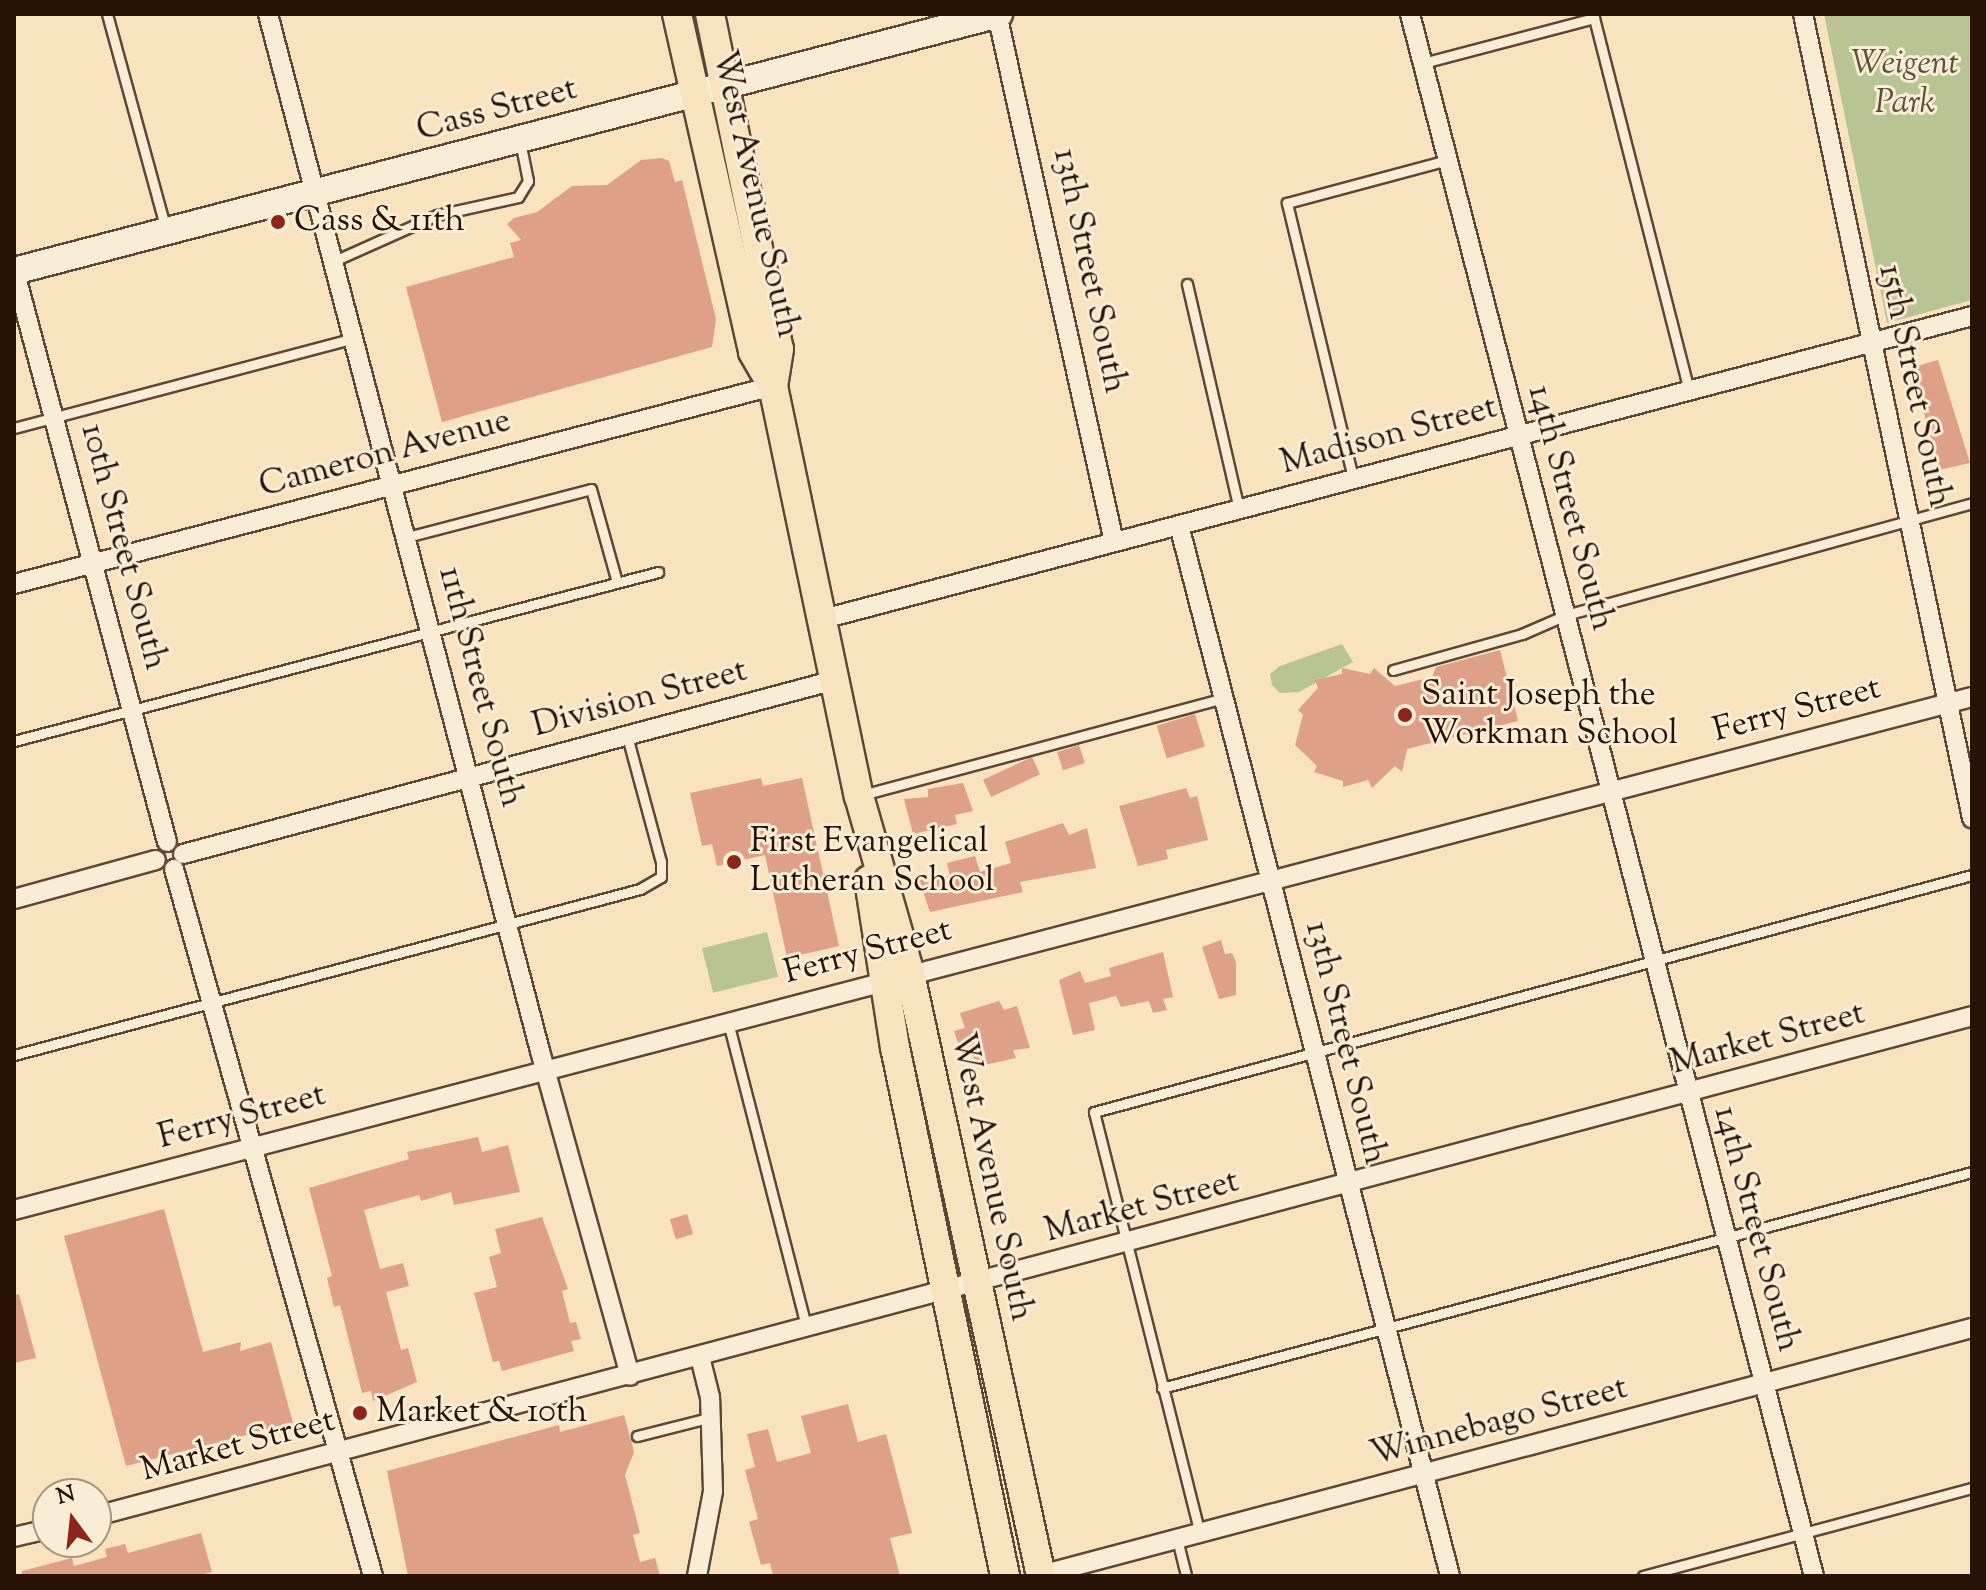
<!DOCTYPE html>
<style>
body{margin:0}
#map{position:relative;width:1986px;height:1590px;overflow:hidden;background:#f8e3be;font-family:"Sorts Mill Goudy",serif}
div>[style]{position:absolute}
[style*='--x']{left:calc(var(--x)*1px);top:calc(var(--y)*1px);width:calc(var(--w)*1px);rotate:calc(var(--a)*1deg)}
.green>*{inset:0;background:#b9c494;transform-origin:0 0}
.building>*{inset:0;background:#dea086;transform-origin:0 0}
.roads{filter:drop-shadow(2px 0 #5d4636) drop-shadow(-2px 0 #5d4636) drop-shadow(0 2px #5d4636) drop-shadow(0 -2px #5d4636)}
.lane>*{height:9px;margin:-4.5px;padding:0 4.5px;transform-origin:4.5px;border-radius:4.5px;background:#faedd5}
.street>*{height:18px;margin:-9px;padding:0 9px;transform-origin:9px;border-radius:9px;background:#faedd5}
.secondary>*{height:26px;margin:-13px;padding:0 13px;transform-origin:13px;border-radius:13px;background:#faedd5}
.primary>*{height:28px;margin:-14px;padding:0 14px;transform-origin:14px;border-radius:14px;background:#f8e3be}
.dots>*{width:22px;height:22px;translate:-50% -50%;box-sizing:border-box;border:4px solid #faedd5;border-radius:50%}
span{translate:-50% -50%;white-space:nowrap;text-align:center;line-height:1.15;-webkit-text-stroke:6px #faedd5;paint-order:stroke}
.park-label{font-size:34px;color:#5b5039;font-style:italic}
.street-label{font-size:34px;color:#291208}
.poi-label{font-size:34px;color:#291208}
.left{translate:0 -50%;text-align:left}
.frame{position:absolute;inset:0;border:16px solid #291208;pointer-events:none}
.north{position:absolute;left:32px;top:1478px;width:80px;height:80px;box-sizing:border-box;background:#faedd5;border:2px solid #a69583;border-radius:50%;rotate:345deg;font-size:22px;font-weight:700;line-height:32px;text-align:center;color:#291208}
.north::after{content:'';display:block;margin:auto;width:28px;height:36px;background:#8f2418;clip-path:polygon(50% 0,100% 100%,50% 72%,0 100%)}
</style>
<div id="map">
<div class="green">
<i style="clip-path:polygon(1824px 14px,1972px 14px,1972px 300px,1887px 323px)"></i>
<i style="clip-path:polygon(1342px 644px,1353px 662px,1299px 692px,1280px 693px,1272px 685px,1270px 674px,1280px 666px)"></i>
<i style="left:767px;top:932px;width:46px;height:67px;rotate:76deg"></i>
</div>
<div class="building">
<i style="clip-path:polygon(662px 158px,669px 161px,675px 182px,682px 180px,716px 319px,712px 347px,442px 422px,406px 287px,514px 257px,510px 243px,521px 240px,507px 224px,514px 218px,537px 212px,572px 186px,607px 185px,641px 160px)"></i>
<i style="clip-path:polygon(1938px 360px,1970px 463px,1939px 470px,1919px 393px,1914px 394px,1907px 369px)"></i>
<i style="clip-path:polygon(1500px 650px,1518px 721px,1407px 749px,1402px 772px,1395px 766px,1372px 788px,1368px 780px,1343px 787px,1343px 781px,1314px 772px,1317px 766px,1295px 745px,1303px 715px,1298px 710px,1318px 688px,1315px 680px,1342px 674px,1342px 668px,1370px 674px,1374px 668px,1395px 686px,1432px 677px,1436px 667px)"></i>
<i style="left:1195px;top:714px;width:34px;height:40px;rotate:73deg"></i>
<i style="left:1079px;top:745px;width:19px;height:23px;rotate:72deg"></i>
<i style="left:1032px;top:757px;width:19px;height:54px;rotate:65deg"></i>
<i style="clip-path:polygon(761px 778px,763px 786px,802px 778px,839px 946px,787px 958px,765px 855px,717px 866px,712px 844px,702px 846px,690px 793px)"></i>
<i style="clip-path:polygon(963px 783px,973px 811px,955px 815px,957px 824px,913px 834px,904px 799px,928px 797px,928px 789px)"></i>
<i style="clip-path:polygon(1186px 788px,1190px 798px,1197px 796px,1208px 840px,1166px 850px,1168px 859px,1138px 866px,1119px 806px)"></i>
<i style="clip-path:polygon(1063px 823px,1069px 835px,1087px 828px,1096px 868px,1020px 882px,1023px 892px,930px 912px,918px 877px,950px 876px,947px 863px,975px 856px,980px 872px,1011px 863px,1005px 842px)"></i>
<i style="clip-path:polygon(1221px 940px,1225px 954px,1232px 953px,1236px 962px,1236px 995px,1219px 999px,1202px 947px)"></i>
<i style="clip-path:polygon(1163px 952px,1173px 997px,1163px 999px,1167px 1010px,1153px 1013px,1149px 1001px,1121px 1007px,1116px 996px,1089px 1003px,1095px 1030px,1073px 1035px,1059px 980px,1080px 971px,1085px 983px,1111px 976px,1109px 968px)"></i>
<i style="clip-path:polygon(999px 1001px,1004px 1010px,1017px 1006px,1030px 1048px,1013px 1050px,1016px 1058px,975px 1067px,973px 1055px,963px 1058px,954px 1031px,965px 1028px,960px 1013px)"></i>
<i style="clip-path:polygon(478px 1137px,482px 1152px,508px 1145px,520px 1192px,454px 1205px,451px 1192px,421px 1201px,419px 1195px,364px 1210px,380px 1269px,403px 1263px,409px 1286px,386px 1292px,401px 1350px,408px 1348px,417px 1382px,373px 1401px,371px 1391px,362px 1393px,340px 1305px,334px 1307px,327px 1278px,332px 1276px,309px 1188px,409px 1159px,407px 1152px)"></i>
<i style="clip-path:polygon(164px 1209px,203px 1352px,241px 1342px,240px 1351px,271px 1342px,293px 1423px,126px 1466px,64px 1236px)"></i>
<i style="left:687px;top:1214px;width:21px;height:18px;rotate:73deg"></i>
<i style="clip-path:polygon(542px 1217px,568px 1289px,562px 1291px,570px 1323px,576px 1322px,581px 1339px,571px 1341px,574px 1351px,502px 1371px,499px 1361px,493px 1362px,474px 1293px,497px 1287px,489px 1257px,501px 1253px,495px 1229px)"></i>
<i style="clip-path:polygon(19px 1294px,36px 1358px,14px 1363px,14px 1295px)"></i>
<i style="clip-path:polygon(848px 1404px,858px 1442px,886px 1434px,912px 1533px,890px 1538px,900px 1576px,773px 1576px,770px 1563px,761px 1565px,749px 1522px,758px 1519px,745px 1470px,755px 1467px,747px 1434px,768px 1429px,777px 1462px,811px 1453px,801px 1416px)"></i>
<i style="clip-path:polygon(624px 1415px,634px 1452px,625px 1475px,640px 1533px,633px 1535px,640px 1562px,655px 1558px,660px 1576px,408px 1576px,387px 1471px,559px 1425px,560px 1432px)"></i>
<i style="clip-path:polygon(201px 1533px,212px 1572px,196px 1576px,22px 1576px,22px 1571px,72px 1558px,74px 1566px,107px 1557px,105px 1549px,125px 1544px,128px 1553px)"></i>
</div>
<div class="roads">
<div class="lane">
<i style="--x:107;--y:14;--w:224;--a:74.7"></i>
<i style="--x:1423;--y:63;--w:177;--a:-14.7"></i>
<i style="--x:1594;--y:18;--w:384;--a:75.7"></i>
<i style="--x:334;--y:261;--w:113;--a:-24.1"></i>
<i style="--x:437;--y:215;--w:83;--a:-12.5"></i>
<i style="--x:518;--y:197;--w:19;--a:-58"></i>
<i style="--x:528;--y:181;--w:41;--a:-101.3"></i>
<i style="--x:1187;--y:284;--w:231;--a:77"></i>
<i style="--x:14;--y:428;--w:353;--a:-14.8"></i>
<i style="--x:1353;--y:478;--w:283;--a:-103.5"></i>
<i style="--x:1287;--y:203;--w:166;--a:-15"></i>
<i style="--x:407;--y:537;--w:190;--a:-14.6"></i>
<i style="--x:591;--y:489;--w:97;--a:74.4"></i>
<i style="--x:1393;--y:670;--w:134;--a:-15.6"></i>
<i style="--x:1522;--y:634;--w:48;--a:-23.4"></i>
<i style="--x:1566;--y:615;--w:421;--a:-15.4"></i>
<i style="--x:14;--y:741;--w:666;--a:-14.7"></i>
<i style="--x:862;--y:795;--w:375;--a:-15"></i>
<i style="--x:728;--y:1022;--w:317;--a:75.6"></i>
<i style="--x:14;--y:1055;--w:648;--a:-14.85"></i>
<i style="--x:640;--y:889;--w:24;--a:-30"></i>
<i style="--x:661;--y:877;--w:15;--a:-90"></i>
<i style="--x:661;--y:862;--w:131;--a:-105.1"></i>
<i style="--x:1162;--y:1388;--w:838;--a:-14.93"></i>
<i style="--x:637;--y:1436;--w:77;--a:-14.2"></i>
<i style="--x:1200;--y:1534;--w:435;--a:-104.1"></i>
<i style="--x:1094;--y:1112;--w:909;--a:-15.11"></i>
<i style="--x:1177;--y:1539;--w:38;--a:76"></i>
<i style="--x:1643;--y:1576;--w:341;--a:-15"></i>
</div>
<div class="street">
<i style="--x:268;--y:14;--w:1072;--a:75.3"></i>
<i style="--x:540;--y:1051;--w:337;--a:74.5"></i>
<i style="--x:997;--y:14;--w:541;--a:77.51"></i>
<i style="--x:1410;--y:14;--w:1613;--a:75.5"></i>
<i style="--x:1803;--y:14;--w:822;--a:78.13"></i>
<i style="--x:14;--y:269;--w:593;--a:75.05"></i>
<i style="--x:1179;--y:525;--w:1085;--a:75.54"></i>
<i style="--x:14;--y:584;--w:784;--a:-14.62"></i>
<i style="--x:823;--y:619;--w:1188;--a:-14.77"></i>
<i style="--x:183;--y:854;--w:675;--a:-14.94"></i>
<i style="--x:174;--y:869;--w:734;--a:74.28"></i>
<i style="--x:14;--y:899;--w:147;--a:-15.4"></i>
<i style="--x:14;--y:1210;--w:2024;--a:-14.68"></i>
<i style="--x:96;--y:1516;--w:1941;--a:-14.92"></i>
<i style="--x:14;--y:1537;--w:35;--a:-13"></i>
<i style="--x:1041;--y:1575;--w:963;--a:-14.86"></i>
<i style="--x:697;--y:1576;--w:86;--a:-79.3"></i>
<i style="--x:713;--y:1491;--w:94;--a:-91.8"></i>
<i style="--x:710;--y:1397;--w:41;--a:-104"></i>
</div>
<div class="secondary">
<i style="--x:14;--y:271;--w:1018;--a:-14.62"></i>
</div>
<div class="primary">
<i style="--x:677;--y:14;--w:346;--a:77.3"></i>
<i style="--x:753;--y:352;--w:39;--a:60"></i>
<i style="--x:773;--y:386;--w:419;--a:78.2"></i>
<i style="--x:859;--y:796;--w:185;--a:74"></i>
<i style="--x:910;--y:974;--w:616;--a:77.72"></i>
<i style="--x:710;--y:14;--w:342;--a:78.4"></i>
<i style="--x:779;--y:349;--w:37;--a:99"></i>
<i style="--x:869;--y:880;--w:169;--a:81.2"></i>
<i style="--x:895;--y:1047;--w:540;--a:78.25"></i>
</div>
</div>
<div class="dots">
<i style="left:278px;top:222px;background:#8f2418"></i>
<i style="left:1405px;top:715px;background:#8f2418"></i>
<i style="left:734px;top:862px;background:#8f2418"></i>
<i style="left:360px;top:1413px;background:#8f2418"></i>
</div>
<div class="park-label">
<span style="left:1905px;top:84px">Weigent<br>Park</span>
</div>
<div class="street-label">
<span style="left:497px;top:110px;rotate:-15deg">Cass Street</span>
<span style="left:755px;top:194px;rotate:77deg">West Avenue South</span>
<span style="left:1089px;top:271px;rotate:78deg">13th Street South</span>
<span style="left:1914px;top:386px;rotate:78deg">15th Street South</span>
<span style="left:1389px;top:436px;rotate:-15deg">Madison Street</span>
<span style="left:385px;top:454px;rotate:-15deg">Cameron Avenue</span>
<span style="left:1570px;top:508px;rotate:75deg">14th Street South</span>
<span style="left:123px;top:547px;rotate:75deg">10th Street South</span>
<span style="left:480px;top:687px;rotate:75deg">11th Street South</span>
<span style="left:640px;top:699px;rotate:-15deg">Division Street</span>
<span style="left:1797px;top:710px;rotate:-15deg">Ferry Street</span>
<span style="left:868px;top:952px;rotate:-15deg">Ferry Street</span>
<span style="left:1768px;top:1039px;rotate:-15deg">Market Street</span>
<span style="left:1345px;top:1043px;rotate:76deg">13th Street South</span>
<span style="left:242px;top:1117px;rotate:-15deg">Ferry Street</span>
<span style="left:991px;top:1177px;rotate:78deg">West Avenue South</span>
<span style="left:1142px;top:1207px;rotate:-15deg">Market Street</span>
<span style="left:1756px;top:1229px;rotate:75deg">14th Street South</span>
<span style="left:1499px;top:1422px;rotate:-15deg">Winnebago Street</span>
<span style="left:238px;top:1446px;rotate:-15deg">Market Street</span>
</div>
<div class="poi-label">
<span class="left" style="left:294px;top:222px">Cass &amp; 11th</span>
<span class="left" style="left:1421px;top:715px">Saint Joseph the<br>Workman School</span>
<span class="left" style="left:750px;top:862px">First Evangelical<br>Lutheran School</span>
<span class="left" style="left:376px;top:1413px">Market &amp; 10th</span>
</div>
<div class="frame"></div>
<div class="north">N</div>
</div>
